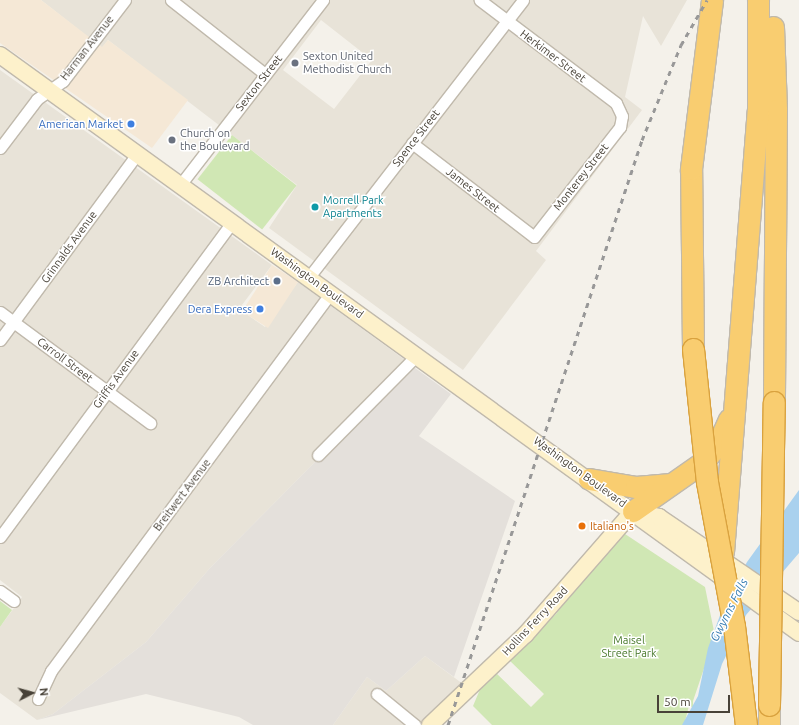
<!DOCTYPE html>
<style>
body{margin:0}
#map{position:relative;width:799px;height:725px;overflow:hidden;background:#f4f1ea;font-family:Ubuntu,sans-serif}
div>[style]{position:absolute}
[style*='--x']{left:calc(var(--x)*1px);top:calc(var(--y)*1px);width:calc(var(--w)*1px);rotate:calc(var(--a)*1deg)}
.residential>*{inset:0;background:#e8e3d8}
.commercial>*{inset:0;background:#f5e8d6;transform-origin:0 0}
.industrial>*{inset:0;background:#e4e0db}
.green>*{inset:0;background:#d0e7b4;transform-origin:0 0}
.water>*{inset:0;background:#a9d1ee}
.roads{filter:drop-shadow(1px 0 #c0b9ac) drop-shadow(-1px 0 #c0b9ac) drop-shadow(0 1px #c0b9ac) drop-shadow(0 -1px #c0b9ac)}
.street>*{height:11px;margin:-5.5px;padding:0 5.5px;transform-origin:5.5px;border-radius:5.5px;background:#fff}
.secondary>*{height:16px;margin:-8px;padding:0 8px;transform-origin:8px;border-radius:8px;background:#fdf1cb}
.highway>*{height:21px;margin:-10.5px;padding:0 10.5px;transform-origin:10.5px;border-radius:10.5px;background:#f9cd70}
.rail>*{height:3px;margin-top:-1.5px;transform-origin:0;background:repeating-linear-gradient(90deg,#989898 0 5px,transparent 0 10px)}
.bridges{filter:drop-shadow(1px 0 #d9a23f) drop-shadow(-1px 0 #d9a23f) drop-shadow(0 1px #d9a23f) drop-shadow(0 -1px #d9a23f)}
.highway-bridge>*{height:21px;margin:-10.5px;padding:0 10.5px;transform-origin:10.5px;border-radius:10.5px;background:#f9cd70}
.dots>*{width:11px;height:11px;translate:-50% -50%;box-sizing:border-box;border:2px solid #fff;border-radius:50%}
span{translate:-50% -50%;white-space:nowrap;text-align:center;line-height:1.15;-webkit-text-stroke:3px #fff;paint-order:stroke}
.street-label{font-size:11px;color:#484238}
.worship-label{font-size:11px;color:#5b616d}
.left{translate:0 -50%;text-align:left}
.shop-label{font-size:11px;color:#366cbe}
.right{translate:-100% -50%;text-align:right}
.culture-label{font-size:11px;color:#0d838f}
.service-label{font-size:11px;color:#4e5e75}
.food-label{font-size:11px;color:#c56008}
.park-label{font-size:11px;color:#49792c}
.water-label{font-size:12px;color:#347bb1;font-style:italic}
.north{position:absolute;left:12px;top:673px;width:40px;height:40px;-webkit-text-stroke:3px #fff;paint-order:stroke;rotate:84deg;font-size:11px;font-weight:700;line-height:16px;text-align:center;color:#484238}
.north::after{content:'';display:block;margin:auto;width:14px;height:18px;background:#484238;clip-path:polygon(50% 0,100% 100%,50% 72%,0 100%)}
.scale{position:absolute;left:657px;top:695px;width:73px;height:18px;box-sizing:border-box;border:2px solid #484238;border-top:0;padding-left:5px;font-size:12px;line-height:14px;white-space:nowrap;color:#484238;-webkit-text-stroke:3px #fff;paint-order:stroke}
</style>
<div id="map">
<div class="residential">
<i style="clip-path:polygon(evenodd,41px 0,687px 0,661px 46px,643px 16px,625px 97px,642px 110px,536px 251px,546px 260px,463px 370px,269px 228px,297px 185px,108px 40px,102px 48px,41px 0,321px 20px,372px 60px,334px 109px,283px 70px,321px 20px)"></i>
<i style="clip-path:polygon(0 70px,272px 265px,239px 309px,265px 327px,298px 282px,405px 360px,312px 456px,316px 461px,210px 568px,146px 642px,53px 714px,37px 720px,0 693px,0 627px,22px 597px,0 580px)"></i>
<i style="clip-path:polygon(425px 656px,463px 684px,437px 725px,333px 725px,367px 677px,386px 691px)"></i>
</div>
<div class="commercial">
<i style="clip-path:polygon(0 0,41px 0,102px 47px,108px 40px,188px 100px,152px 148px,0 43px)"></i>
<i style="left:272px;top:265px;width:31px;height:55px;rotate:33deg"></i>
</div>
<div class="industrial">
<i style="clip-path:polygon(411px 365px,451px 394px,419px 436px,515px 501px,454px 677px,425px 656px,386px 691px,367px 677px,333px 725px,253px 725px,239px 717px,146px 694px,37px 720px,53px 714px,146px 642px,210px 568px)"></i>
</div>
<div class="green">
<i style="left:232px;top:135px;width:82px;height:56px;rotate:38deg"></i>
<i style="clip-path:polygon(619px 530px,705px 587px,715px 636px,693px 701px,693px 708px,689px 706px,684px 725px,492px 725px,473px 706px,481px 687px,495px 672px,531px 707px,544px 694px,508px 659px,556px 614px)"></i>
<i style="clip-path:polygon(0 601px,12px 610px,0 627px)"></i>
</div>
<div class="water">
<i style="clip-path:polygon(799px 490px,799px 553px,746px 615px,722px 664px,703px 725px,682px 725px,698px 696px,708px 648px,722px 610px,747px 562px)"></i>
</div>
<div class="roads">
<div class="street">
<i style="--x:171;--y:0;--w:120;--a:38.2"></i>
<i style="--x:412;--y:143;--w:154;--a:37.6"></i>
<i style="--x:534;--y:237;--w:140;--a:-52"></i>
<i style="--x:620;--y:127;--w:11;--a:-80"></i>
<i style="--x:622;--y:116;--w:14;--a:-115"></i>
<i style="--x:616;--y:103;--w:171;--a:-142.9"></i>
<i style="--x:0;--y:148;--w:61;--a:-52.9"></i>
<i style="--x:37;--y:99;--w:32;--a:-35"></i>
<i style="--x:63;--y:81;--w:102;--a:-52.6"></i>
<i style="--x:180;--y:185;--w:234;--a:-52.3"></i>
<i style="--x:309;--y:277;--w:350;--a:-52.3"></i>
<i style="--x:0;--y:312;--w:187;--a:36.5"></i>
<i style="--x:0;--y:340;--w:231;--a:-53.6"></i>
<i style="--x:318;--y:455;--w:141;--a:-45.3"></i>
<i style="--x:0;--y:537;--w:391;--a:-53.6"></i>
<i style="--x:0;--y:591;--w:17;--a:36"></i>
<i style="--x:377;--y:694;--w:49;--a:39.2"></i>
<i style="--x:38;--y:699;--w:31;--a:-65"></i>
<i style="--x:51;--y:671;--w:470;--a:-53.5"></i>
</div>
<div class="secondary">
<i style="--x:0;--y:55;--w:986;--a:35.88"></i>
<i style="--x:633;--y:511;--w:27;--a:13"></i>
<i style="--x:659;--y:517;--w:169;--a:34.2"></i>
<i style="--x:430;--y:725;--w:131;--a:-43.5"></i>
<i style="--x:525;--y:635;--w:164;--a:-48.9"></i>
</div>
<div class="highway">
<i style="--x:773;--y:27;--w:83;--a:87.9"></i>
<i style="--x:776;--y:110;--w:292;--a:90.4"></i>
<i style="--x:693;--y:349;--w:180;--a:-90.6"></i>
<i style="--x:691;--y:169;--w:170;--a:-82.9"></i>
<i style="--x:589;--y:479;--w:48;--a:9.7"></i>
<i style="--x:636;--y:487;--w:35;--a:-5"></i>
<i style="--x:633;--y:511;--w:85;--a:-35"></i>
<i style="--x:703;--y:462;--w:23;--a:-50"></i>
<i style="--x:718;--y:444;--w:27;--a:-66"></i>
<i style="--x:723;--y:552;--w:443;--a:-85.5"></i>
<i style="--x:758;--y:110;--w:110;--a:-90"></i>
<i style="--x:769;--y:725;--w:20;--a:-90"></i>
</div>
</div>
<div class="rail">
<i style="--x:448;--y:725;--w:616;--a:-71.65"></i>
<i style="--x:642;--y:140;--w:103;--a:-67.7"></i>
<i style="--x:681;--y:45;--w:52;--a:-60"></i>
</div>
<div class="bridges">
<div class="highway-bridge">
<i style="--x:693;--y:349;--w:134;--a:84"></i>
<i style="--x:707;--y:482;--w:147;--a:79.4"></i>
<i style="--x:734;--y:626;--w:100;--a:83.1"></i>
<i style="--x:769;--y:705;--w:303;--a:-89.1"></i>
</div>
</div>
<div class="dots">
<i style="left:295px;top:63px;background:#6b7280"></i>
<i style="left:131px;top:124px;background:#3f7fe0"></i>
<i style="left:172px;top:140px;background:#6b7280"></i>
<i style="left:315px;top:207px;background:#0f9aa8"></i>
<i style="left:277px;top:281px;background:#5c6f8a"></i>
<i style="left:260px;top:309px;background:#3f7fe0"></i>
<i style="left:582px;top:526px;background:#e8710a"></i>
</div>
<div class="street-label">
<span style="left:87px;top:48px;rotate:-52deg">Harman Avenue</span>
<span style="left:553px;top:56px;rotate:37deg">Herkimer Street</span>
<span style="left:259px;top:83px;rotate:-52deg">Sexton Street</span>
<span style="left:416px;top:138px;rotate:-52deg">Spence Street</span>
<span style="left:581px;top:177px;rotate:-52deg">Monterey Street</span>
<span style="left:473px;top:190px;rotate:38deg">James Street</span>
<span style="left:69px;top:247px;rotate:-54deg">Grinnalds Avenue</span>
<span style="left:317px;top:283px;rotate:36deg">Washington Boulevard</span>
<span style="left:65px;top:360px;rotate:37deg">Carroll Street</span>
<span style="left:116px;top:379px;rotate:-54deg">Griffis Avenue</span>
<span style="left:580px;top:472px;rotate:36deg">Washington Boulevard</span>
<span style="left:182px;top:495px;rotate:-53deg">Breitwert Avenue</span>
<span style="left:535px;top:621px;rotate:-47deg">Hollins Ferry Road</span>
</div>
<div class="worship-label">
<span class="left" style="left:303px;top:63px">Sexton United<br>Methodist Church</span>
<span class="left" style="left:180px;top:140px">Church on<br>the Boulevard</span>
</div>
<div class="shop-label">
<span class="right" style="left:123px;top:124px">American Market</span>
<span class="right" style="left:252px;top:309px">Dera Express</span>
</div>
<div class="culture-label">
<span class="left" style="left:323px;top:207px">Morrell Park<br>Apartments</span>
</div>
<div class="service-label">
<span class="right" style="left:269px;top:281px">ZB Architect</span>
</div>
<div class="food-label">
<span class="left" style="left:590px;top:526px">Italiano's</span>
</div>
<div class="park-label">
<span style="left:629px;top:647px">Maisel<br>Street Park</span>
</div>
<div class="water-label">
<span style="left:729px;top:610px;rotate:-63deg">Gwynns Falls</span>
</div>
<div class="north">N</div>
<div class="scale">50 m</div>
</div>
